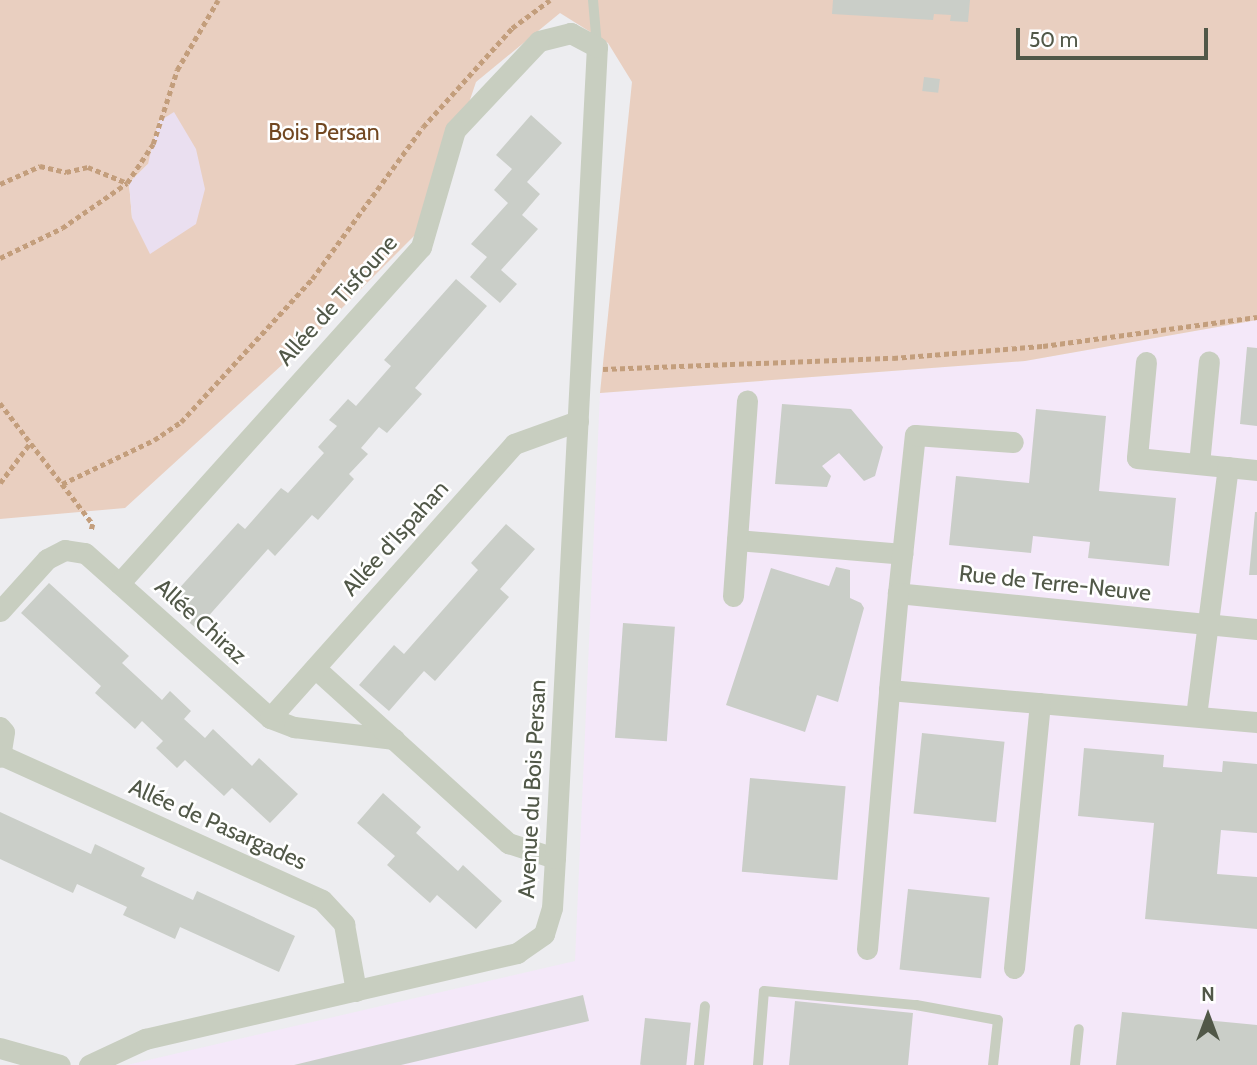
<!DOCTYPE html>
<meta charset="utf-8">
<style>
body{margin:0}
#map{position:relative;width:1257px;height:1065px;overflow:hidden;background:#ededf0;font-family:Cabin,sans-serif}
div>[style]{position:absolute}
[style*='--x']{left:calc(var(--x)*1px);top:calc(var(--y)*1px);width:calc(var(--w)*1px);rotate:calc(var(--a)*1deg)}
.commercial>*{inset:0;background:#f4e8f9}
.green>*{inset:0;background:#e9cfc0}
.sand>*{inset:0;background:#eadff0}
.building>*{inset:0;background:#cacec8;transform-origin:0 0}
.path>*{height:4.5px;margin-top:-2.25px;transform-origin:0;background:repeating-linear-gradient(90deg,#c39e7c 0 5px,transparent 0 8.5px)}
.lane>*{height:10px;margin:-5px;padding:0 5px;transform-origin:5px;border-radius:5px;background:#c8cec0}
.street>*{height:21px;margin:-10.5px;padding:0 10.5px;transform-origin:10.5px;border-radius:10.5px;background:#c8cec0}
span{translate:-50% -50%;white-space:nowrap;text-align:center;line-height:1.15;-webkit-text-stroke:5px #fff;paint-order:stroke}
.park-label{font-size:23px;color:#714721}
.street-label{font-size:23px;color:#515848}
.north{position:absolute;left:1173px;top:981px;width:70px;height:70px;-webkit-text-stroke:5px #fff;paint-order:stroke;rotate:0deg;font-size:19px;font-weight:700;line-height:28px;text-align:center;color:#515848}
.north::after{content:'';display:block;margin:auto;width:24px;height:32px;background:#515848;clip-path:polygon(50% 0,100% 100%,50% 72%,0 100%)}
.scale{position:absolute;left:1016px;top:28px;width:192px;height:32px;box-sizing:border-box;border:4px solid #515848;border-top:0;padding-left:9px;font-size:21px;line-height:24px;white-space:nowrap;color:#515848;-webkit-text-stroke:5px #fff;paint-order:stroke}
</style>
<div id="map">
<div class="commercial">
<i style="clip-path:polygon(1257px 320px,1257px 1065px,127px 1065px,575px 961px,600px 393px,1025px 361px)"></i>
</div>
<div class="green">
<i style="clip-path:polygon(evenodd,0 0,1257px 0,1257px 320px,1025px 361px,600px 393px,632px 82px,608px 43px,560px 13px,476px 82px,429px 221px,317px 333px,125px 508px,0 519px,0 0,148px 164px,132px 218px,129px 183px,148px 164px)"></i>
</div>
<div class="sand">
<i style="clip-path:polygon(174px 112px,196px 149px,205px 189px,196px 224px,150px 254px,132px 218px,129px 183px,148px 164px,158px 122px)"></i>
</div>
<div class="building">
<i style="clip-path:polygon(833px 0,970px 0,968px 22px,950px 21px,951px 15px,934px 14px,933px 20px,832px 14px)"></i>
<i style="left:924px;top:77px;width:16px;height:14px;rotate:7deg"></i>
<i style="clip-path:polygon(531px 115px,562px 143px,527px 182px,540px 194px,522px 215px,538px 229px,501px 270px,517px 284px,500px 303px,470px 277px,487px 257px,471px 244px,508px 203px,494px 190px,512px 169px,496px 155px)"></i>
<i style="clip-path:polygon(456px 279px,487px 306px,415px 388px,422px 394px,387px 433px,379px 427px,361px 448px,368px 454px,349px 474px,354px 479px,318px 520px,312px 515px,275px 556px,268px 549px,197px 629px,166px 603px,238px 523px,245px 529px,281px 488px,288px 493px,324px 453px,318px 447px,337px 426px,329px 420px,348px 399px,356px 406px,391px 366px,384px 360px)"></i>
<i style="clip-path:polygon(1247px 347px,1257px 348px,1257px 426px,1240px 424px)"></i>
<i style="clip-path:polygon(782px 404px,851px 409px,883px 447px,875px 476px,864px 481px,839px 453px,822px 466px,831px 476px,827px 487px,775px 484px)"></i>
<i style="clip-path:polygon(1036px 409px,1106px 416px,1099px 491px,1176px 498px,1169px 566px,1088px 558px,1090px 542px,1033px 536px,1031px 553px,949px 545px,956px 476px,1029px 483px)"></i>
<i style="clip-path:polygon(1255px 512px,1257px 512px,1257px 575px,1249px 575px)"></i>
<i style="clip-path:polygon(506px 524px,535px 549px,500px 589px,509px 597px,435px 681px,424px 671px,389px 711px,359px 685px,394px 645px,404px 654px,478px 570px,471px 563px)"></i>
<i style="clip-path:polygon(836px 567px,850px 570px,850px 598px,861px 603px,864px 608px,838px 702px,817px 695px,805px 732px,726px 705px,771px 568px,829px 586px)"></i>
<i style="clip-path:polygon(49px 583px,129px 656px,122px 663px,162px 700px,170px 691px,191px 711px,184px 719px,205px 738px,213px 729px,252px 766px,259px 758px,298px 794px,270px 823px,232px 788px,224px 796px,185px 760px,177px 768px,156px 748px,163px 741px,142px 721px,135px 729px,95px 693px,101px 686px,21px 613px)"></i>
<i style="left:623px;top:623px;width:52px;height:115px;rotate:4deg"></i>
<i style="left:922px;top:733px;width:83px;height:81px;rotate:6deg"></i>
<i style="clip-path:polygon(1084px 748px,1164px 755px,1163px 767px,1222px 772px,1223px 761px,1257px 764px,1257px 833px,1221px 830px,1217px 874px,1257px 877px,1257px 929px,1145px 919px,1154px 823px,1078px 816px)"></i>
<i style="left:750px;top:778px;width:96px;height:94px;rotate:5deg"></i>
<i style="clip-path:polygon(383px 793px,421px 827px,416px 833px,458px 871px,463px 865px,502px 901px,476px 929px,437px 895px,430px 903px,387px 865px,395px 856px,357px 823px)"></i>
<i style="clip-path:polygon(0 812px,91px 854px,95px 844px,145px 868px,141px 876px,193px 900px,197px 891px,295px 936px,279px 972px,180px 927px,175px 939px,123px 915px,127px 907px,77px 884px,73px 893px,0 859px)"></i>
<i style="left:908px;top:889px;width:82px;height:81px;rotate:6deg"></i>
<i style="clip-path:polygon(583px 995px,589px 1021px,401px 1065px,294px 1065px)"></i>
<i style="clip-path:polygon(795px 1001px,913px 1013px,908px 1065px,789px 1065px)"></i>
<i style="clip-path:polygon(1122px 1012px,1257px 1025px,1257px 1065px,1116px 1065px)"></i>
<i style="left:645px;top:1018px;width:46px;height:47px;rotate:6deg"></i>
</div>
<div class="path">
<i style="--x:0;--y:184;--w:44;--a:-24.2"></i>
<i style="--x:40;--y:166;--w:27;--a:13"></i>
<i style="--x:66;--y:172;--w:23;--a:-13"></i>
<i style="--x:88;--y:167;--w:42;--a:22.3"></i>
<i style="--x:0;--y:258;--w:69;--a:-25.8"></i>
<i style="--x:62;--y:228;--w:79;--a:-34.7"></i>
<i style="--x:127;--y:183;--w:47;--a:-56.3"></i>
<i style="--x:153;--y:144;--w:78;--a:-72"></i>
<i style="--x:177;--y:70;--w:81;--a:-59.6"></i>
<i style="--x:603;--y:369;--w:290;--a:-2.2"></i>
<i style="--x:893;--y:358;--w:150;--a:-4.6"></i>
<i style="--x:1043;--y:346;--w:216;--a:-7.7"></i>
<i style="--x:0;--y:403;--w:153;--a:52.5"></i>
<i style="--x:93;--y:524;--w:8;--a:104"></i>
<i style="--x:0;--y:483;--w:50;--a:-53.1"></i>
<i style="--x:62;--y:484;--w:102;--a:-25.6"></i>
<i style="--x:154;--y:440;--w:32;--a:-34"></i>
<i style="--x:181;--y:422;--w:194;--a:-47.5"></i>
<i style="--x:312;--y:279;--w:188;--a:-53.9"></i>
<i style="--x:423;--y:127;--w:133;--a:-48"></i>
<i style="--x:512;--y:28;--w:47;--a:-36.4"></i>
</div>
<div class="lane">
<i style="--x:593;--y:0;--w:46;--a:85"></i>
<i style="--x:699;--y:1065;--w:59;--a:-84.2"></i>
<i style="--x:758;--y:1065;--w:74;--a:-85.4"></i>
<i style="--x:764;--y:991;--w:153;--a:5.3"></i>
<i style="--x:916;--y:1005;--w:83;--a:10.4"></i>
<i style="--x:998;--y:1020;--w:45;--a:96.3"></i>
<i style="--x:1075;--y:1065;--w:36;--a:-84"></i>
</div>
<div class="street">
<i style="--x:1146;--y:362;--w:96;--a:95.4"></i>
<i style="--x:1137;--y:458;--w:121;--a:5.7"></i>
<i style="--x:1199;--y:464;--w:103;--a:-84.5"></i>
<i style="--x:737;--y:540;--w:166;--a:4.8"></i>
<i style="--x:898;--y:593;--w:159;--a:-83.9"></i>
<i style="--x:915;--y:435;--w:98;--a:4.1"></i>
<i style="--x:733;--y:596;--w:196;--a:-85.9"></i>
<i style="--x:0;--y:611;--w:70;--a:-47.9"></i>
<i style="--x:47;--y:559;--w:20;--a:-27"></i>
<i style="--x:65;--y:550;--w:20;--a:9"></i>
<i style="--x:85;--y:553;--w:248;--a:41.7"></i>
<i style="--x:270;--y:718;--w:26;--a:21"></i>
<i style="--x:294;--y:727;--w:101;--a:6.8"></i>
<i style="--x:1257;--y:629;--w:361;--a:-174.3"></i>
<i style="--x:898;--y:593;--w:97;--a:95.3"></i>
<i style="--x:889;--y:690;--w:369;--a:5"></i>
<i style="--x:315;--y:668;--w:261;--a:42.2"></i>
<i style="--x:508;--y:843;--w:49;--a:17.7"></i>
<i style="--x:1196;--y:716;--w:251;--a:-82.7"></i>
<i style="--x:270;--y:718;--w:367;--a:-48.3"></i>
<i style="--x:514;--y:444;--w:68;--a:-19.8"></i>
<i style="--x:0;--y:727;--w:6;--a:51"></i>
<i style="--x:4;--y:732;--w:25;--a:99"></i>
<i style="--x:1;--y:755;--w:352;--a:24.3"></i>
<i style="--x:322;--y:900;--w:33;--a:47"></i>
<i style="--x:344;--y:924;--w:68;--a:79.8"></i>
<i style="--x:867;--y:949;--w:260;--a:-85.1"></i>
<i style="--x:1014;--y:968;--w:266;--a:-84.4"></i>
<i style="--x:0;--y:1048;--w:62;--a:15.8"></i>
<i style="--x:89;--y:1065;--w:62;--a:-24.9"></i>
<i style="--x:145;--y:1039;--w:382;--a:-13"></i>
<i style="--x:517;--y:953;--w:33;--a:-35"></i>
<i style="--x:544;--y:934;--w:27;--a:-73"></i>
<i style="--x:552;--y:908;--w:50;--a:-86.6"></i>
<i style="--x:555;--y:858;--w:812;--a:-87.04"></i>
<i style="--x:597;--y:47;--w:30;--a:-152"></i>
<i style="--x:571;--y:33;--w:33;--a:166"></i>
<i style="--x:539;--y:41;--w:122;--a:133.3"></i>
<i style="--x:455;--y:130;--w:122;--a:106.2"></i>
<i style="--x:421;--y:247;--w:452;--a:131.9"></i>
</div>
<div class="park-label">
<span style="left:324px;top:132px">Bois Persan</span>
</div>
<div class="street-label">
<span style="left:337px;top:300px;rotate:-48deg">Allée de Tisfoune</span>
<span style="left:395px;top:538px;rotate:-48deg">Allée d'Ispahan</span>
<span style="left:1055px;top:583px;rotate:6deg">Rue de Terre-Neuve</span>
<span style="left:201px;top:621px;rotate:42deg">Allée Chiraz</span>
<span style="left:532px;top:789px;rotate:-87deg">Avenue du Bois Persan</span>
<span style="left:218px;top:824px;rotate:24deg">Allée de Pasargades</span>
</div>
<div class="north">N</div>
<div class="scale">50 m</div>
</div>
